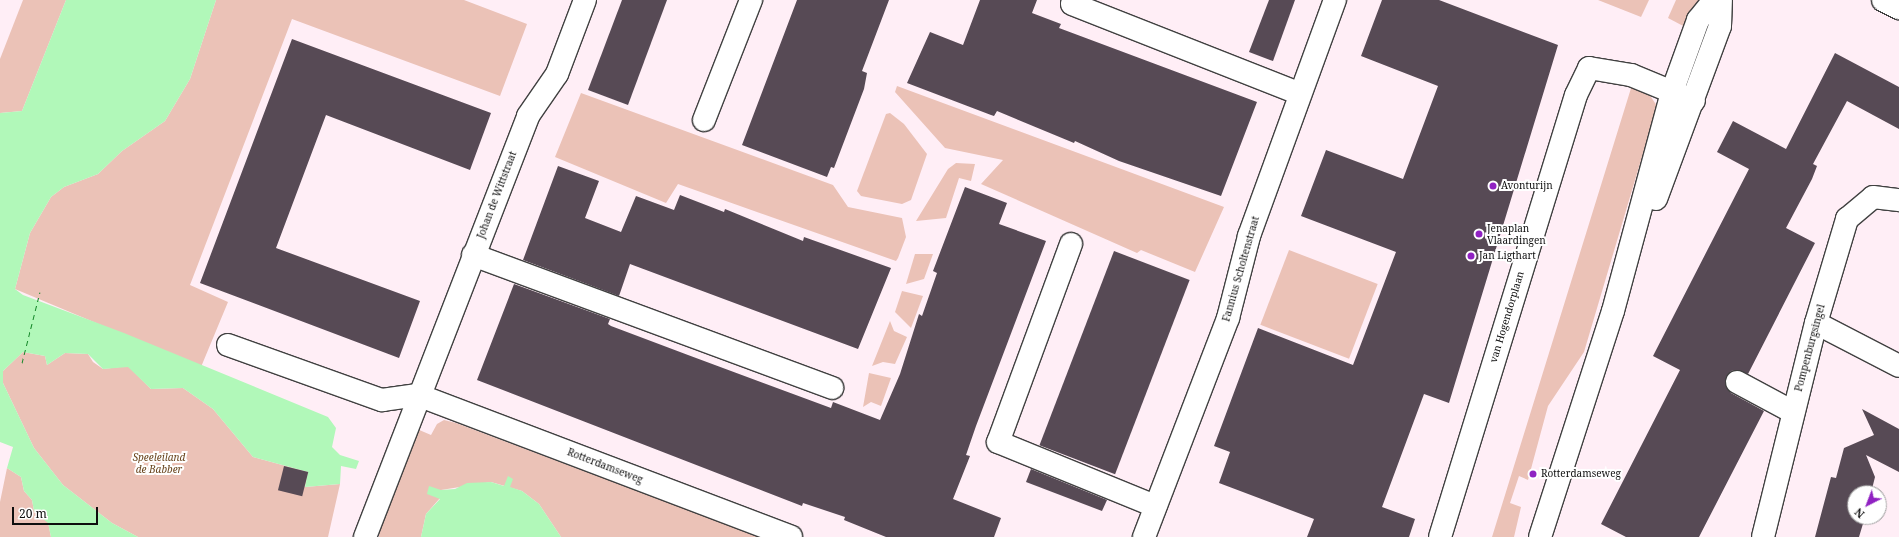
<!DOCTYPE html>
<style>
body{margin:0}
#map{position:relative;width:1899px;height:537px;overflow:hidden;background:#ffeef6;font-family:"Noto Serif",serif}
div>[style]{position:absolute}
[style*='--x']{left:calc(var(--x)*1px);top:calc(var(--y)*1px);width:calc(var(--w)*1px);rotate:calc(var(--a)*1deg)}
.green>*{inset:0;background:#ebc2b7;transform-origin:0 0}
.water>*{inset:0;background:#b1f8b9}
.ferry>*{height:1px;margin-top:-0.5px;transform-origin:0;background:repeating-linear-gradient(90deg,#138627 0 5px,transparent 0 9px)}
.building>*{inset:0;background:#574a55;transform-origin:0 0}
.roads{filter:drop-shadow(1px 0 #414141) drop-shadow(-1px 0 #414141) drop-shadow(0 1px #414141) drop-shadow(0 -1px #414141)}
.minor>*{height:22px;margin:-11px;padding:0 11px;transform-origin:11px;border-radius:11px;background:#fff}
.dots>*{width:11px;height:11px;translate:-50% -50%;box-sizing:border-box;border:2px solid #fff;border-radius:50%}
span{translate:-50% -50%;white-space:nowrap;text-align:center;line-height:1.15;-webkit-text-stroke:4px #fff;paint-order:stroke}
.poi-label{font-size:10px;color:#0e0e0e}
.left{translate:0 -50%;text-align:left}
.street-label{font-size:10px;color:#0e0e0e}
.park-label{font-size:10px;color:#68441c;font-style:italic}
.north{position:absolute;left:1847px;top:485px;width:40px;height:40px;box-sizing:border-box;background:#fff;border:1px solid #9f9f9f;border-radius:50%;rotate:222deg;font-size:11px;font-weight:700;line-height:16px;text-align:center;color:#0e0e0e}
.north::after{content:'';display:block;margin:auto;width:14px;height:18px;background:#9021c2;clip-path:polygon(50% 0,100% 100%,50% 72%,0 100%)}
.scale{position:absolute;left:12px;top:507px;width:86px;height:18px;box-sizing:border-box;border:2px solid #0e0e0e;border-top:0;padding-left:5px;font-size:12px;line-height:14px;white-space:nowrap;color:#0e0e0e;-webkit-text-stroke:3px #fff;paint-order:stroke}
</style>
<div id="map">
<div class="green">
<i style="clip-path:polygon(23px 0,66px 0,22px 111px,0 113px,0 59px)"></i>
<i style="clip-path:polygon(216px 0,464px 0,527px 24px,500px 96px,292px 19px,190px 285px,228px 302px,201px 367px,15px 289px,30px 233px,51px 197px,64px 187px,98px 174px,122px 151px,165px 121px,190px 79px)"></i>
<i style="clip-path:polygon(1598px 0,1649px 0,1641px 17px)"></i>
<i style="clip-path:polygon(1676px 0,1700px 0,1687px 28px,1668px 18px)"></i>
<i style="clip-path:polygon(1632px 85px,1649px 94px,1657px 106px,1584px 352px,1548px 406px,1528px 480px,1519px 476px,1510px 503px,1521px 507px,1514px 537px,1492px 537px)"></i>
<i style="clip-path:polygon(897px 86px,1224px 207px,1195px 272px,1141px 250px,1137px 253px,981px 184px,1003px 160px,945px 148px,895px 92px)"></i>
<i style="clip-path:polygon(581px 93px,833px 185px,848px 207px,902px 218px,906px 237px,898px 258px,896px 261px,678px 184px,666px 203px,555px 157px)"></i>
<i style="clip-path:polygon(890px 113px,904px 124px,927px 154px,911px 200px,902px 204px,861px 196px,857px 191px,886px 114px)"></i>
<i style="clip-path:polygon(956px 163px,975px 164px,971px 181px,959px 178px,946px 218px,916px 221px,948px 169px)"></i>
<i style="left:1289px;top:250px;width:95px;height:80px;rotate:21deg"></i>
<i style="clip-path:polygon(915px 254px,933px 254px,924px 279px,906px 284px)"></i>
<i style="clip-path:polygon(902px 291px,923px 296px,911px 328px,895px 312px)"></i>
<i style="clip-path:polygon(890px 321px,894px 331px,907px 337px,895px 364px,883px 362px,872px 366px)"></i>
<i style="clip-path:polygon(23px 352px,45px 356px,47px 365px,65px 353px,88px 354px,93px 362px,103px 369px,128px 366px,151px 389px,183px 388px,213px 409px,253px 457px,308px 472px,305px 487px,340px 484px,328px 537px,138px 537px,112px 523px,63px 485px,34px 448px,3px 383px,3px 371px)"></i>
<i style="clip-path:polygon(869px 373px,891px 378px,881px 406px,871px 402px,863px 407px)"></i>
<i style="clip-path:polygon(444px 420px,456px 423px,760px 537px,561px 537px,539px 504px,522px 491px,491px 482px,441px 490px,440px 498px,426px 514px,421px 537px,379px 537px,380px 521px,417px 429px,431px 435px,437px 424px)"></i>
<i style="clip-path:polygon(7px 468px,21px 477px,24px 491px,32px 500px,34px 511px,48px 522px,51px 537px,0 537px,0 502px)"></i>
</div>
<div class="water">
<i style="clip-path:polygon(66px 0,216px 0,190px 79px,165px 121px,122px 151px,98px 174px,64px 187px,51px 197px,30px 233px,15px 289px,23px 295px,124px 333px,328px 417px,336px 428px,332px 447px,340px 455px,359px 461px,356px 469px,341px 466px,340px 484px,305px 487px,308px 472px,253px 457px,213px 409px,183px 388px,151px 389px,128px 367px,103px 369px,88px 354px,65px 353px,47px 365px,45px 356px,23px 352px,3px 371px,3px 383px,34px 448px,63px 485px,112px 523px,138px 537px,51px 537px,48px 523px,34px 511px,32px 500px,24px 491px,21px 477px,7px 468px,13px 447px,0 442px,0 113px,22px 111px)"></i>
<i style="clip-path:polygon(508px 476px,513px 479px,510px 487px,522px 491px,539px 504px,561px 537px,421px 537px,426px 514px,440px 499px,427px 494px,429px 486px,441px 490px,455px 489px,467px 483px,491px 482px,504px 486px)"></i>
</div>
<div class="ferry">
<i style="--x:22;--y:363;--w:73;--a:-75.8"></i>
</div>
<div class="building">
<i style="clip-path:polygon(622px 0,667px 0,628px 105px,588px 90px)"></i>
<i style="clip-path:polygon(797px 0,889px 0,862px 71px,867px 73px,864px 89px,834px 168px,831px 167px,827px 177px,742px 145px)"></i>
<i style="clip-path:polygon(980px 0,1037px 0,1032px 13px,1061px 24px,1059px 28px,1257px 102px,1221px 196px,1119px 161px,1075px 141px,1074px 143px,997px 111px,994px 116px,991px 115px,907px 83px,930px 32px,963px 45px)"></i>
<i style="clip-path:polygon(1269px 0,1295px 0,1273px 61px,1249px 52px)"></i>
<i style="clip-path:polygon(1382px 0,1439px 0,1558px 45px,1449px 403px,1424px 394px,1382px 507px,1415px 519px,1409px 537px,1307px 537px,1314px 519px,1219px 483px,1230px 452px,1214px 446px,1258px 328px,1353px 365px,1396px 252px,1301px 216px,1326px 150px,1403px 179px,1438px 86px,1361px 56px)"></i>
<i style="clip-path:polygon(292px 39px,491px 113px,470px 170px,326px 115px,276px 248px,420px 301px,399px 358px,200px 283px)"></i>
<i style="clip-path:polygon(1835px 53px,1899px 87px,1899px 129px,1847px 101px,1813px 164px,1817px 166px,1812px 179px,1786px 228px,1815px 243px,1748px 374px,1737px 370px,1731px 371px,1725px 382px,1731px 393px,1764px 411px,1699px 537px,1626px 537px,1601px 524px,1680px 370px,1653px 356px,1749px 169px,1717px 152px,1733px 121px,1786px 149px)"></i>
<i style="clip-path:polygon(558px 166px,599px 181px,585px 218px,621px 232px,636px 196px,674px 210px,680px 195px,724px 212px,725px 209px,803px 241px,804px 237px,891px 268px,858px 349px,630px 264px,619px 296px,523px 260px)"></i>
<i style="clip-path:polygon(965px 187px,1007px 203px,999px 224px,1046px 241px,976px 426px,966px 455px,970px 456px,953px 499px,1001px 518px,994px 537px,886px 537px,844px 520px,845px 517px,803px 503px,802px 506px,477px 380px,514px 284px,610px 319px,608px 324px,611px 326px,688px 355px,831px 408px,833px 402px,880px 420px,900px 374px,919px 314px,922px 316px,937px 273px,933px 271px)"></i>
<i style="left:1114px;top:251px;width:81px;height:208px;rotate:21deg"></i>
<i style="clip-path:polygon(1862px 409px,1899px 429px,1899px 472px,1866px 455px,1875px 477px,1871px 493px,1855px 493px,1855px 517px,1865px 517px,1859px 537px,1815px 537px,1831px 477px,1836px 478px,1844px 448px,1874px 435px)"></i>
<i style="left:284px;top:466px;width:25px;height:25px;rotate:14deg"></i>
<i style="clip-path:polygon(1031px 469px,1107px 500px,1102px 511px,1026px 482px)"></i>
</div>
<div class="roads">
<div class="minor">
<i style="--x:1074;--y:0;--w:4;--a:117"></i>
<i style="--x:1072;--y:4;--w:245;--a:21.5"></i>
<i style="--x:1883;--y:0;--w:18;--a:27"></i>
<i style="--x:704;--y:120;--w:129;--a:-68.6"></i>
<i style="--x:1656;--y:199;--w:184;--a:-69.7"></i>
<i style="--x:1720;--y:26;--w:26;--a:-88"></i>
<i style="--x:1071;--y:244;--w:211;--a:110.2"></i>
<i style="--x:998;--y:442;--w:170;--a:22.2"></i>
<i style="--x:473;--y:255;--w:383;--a:20.3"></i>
<i style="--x:1816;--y:323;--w:93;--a:27.4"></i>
<i style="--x:228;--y:345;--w:164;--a:19.7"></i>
<i style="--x:382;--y:400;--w:36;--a:-8"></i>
<i style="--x:418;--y:395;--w:399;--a:20.8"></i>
<i style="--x:1737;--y:382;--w:64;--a:28.2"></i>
<i style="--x:365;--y:537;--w:451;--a:-68.8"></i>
<i style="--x:528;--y:116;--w:51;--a:-55.4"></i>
<i style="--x:557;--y:74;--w:79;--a:-69.3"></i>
<i style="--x:1144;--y:537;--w:235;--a:-69"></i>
<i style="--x:1228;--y:318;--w:85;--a:-75.6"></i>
<i style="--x:1249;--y:236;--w:251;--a:-70"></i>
<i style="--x:1440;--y:537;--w:462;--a:-72.9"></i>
<i style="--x:1576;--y:95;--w:30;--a:-64"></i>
<i style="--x:1589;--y:68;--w:43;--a:9.5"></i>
<i style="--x:1631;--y:75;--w:68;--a:22.4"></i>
<i style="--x:1540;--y:537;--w:237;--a:-72.1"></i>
<i style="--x:1613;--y:311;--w:227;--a:-74.9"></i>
<i style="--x:1672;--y:92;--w:77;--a:-70.1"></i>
<i style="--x:1698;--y:20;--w:26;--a:-51"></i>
<i style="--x:1763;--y:537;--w:220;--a:-76.1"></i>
<i style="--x:1816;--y:323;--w:109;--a:-73.4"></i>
<i style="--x:1847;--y:219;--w:34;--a:-40"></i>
<i style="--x:1873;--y:197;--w:26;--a:7"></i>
</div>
</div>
<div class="dots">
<i style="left:1493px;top:186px;background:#9021c2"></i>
<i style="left:1479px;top:234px;background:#9021c2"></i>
<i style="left:1471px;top:256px;background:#9021c2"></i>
<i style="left:1533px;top:474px;background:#9021c2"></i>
</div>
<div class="poi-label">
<span class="left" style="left:1501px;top:186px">Avonturijn</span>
<span class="left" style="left:1487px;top:234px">Jenaplan<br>Vlaardingen</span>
<span class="left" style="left:1479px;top:256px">Jan Ligthart</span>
<span class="left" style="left:1541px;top:474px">Rotterdamseweg</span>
</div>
<div class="street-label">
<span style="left:497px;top:195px;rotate:-69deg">Johan de Wittstraat</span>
<span style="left:1241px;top:269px;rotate:-74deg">Fannius Scholtenstraat</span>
<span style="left:1507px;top:317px;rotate:-73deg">van Hogendorplaan</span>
<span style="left:1810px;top:348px;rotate:-75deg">Pompenburgsingel</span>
<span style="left:605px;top:466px;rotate:21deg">Rotterdamseweg</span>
</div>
<div class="park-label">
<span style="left:159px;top:463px">Speeleiland<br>de Babber</span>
</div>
<div class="north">N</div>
<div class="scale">20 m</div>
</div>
